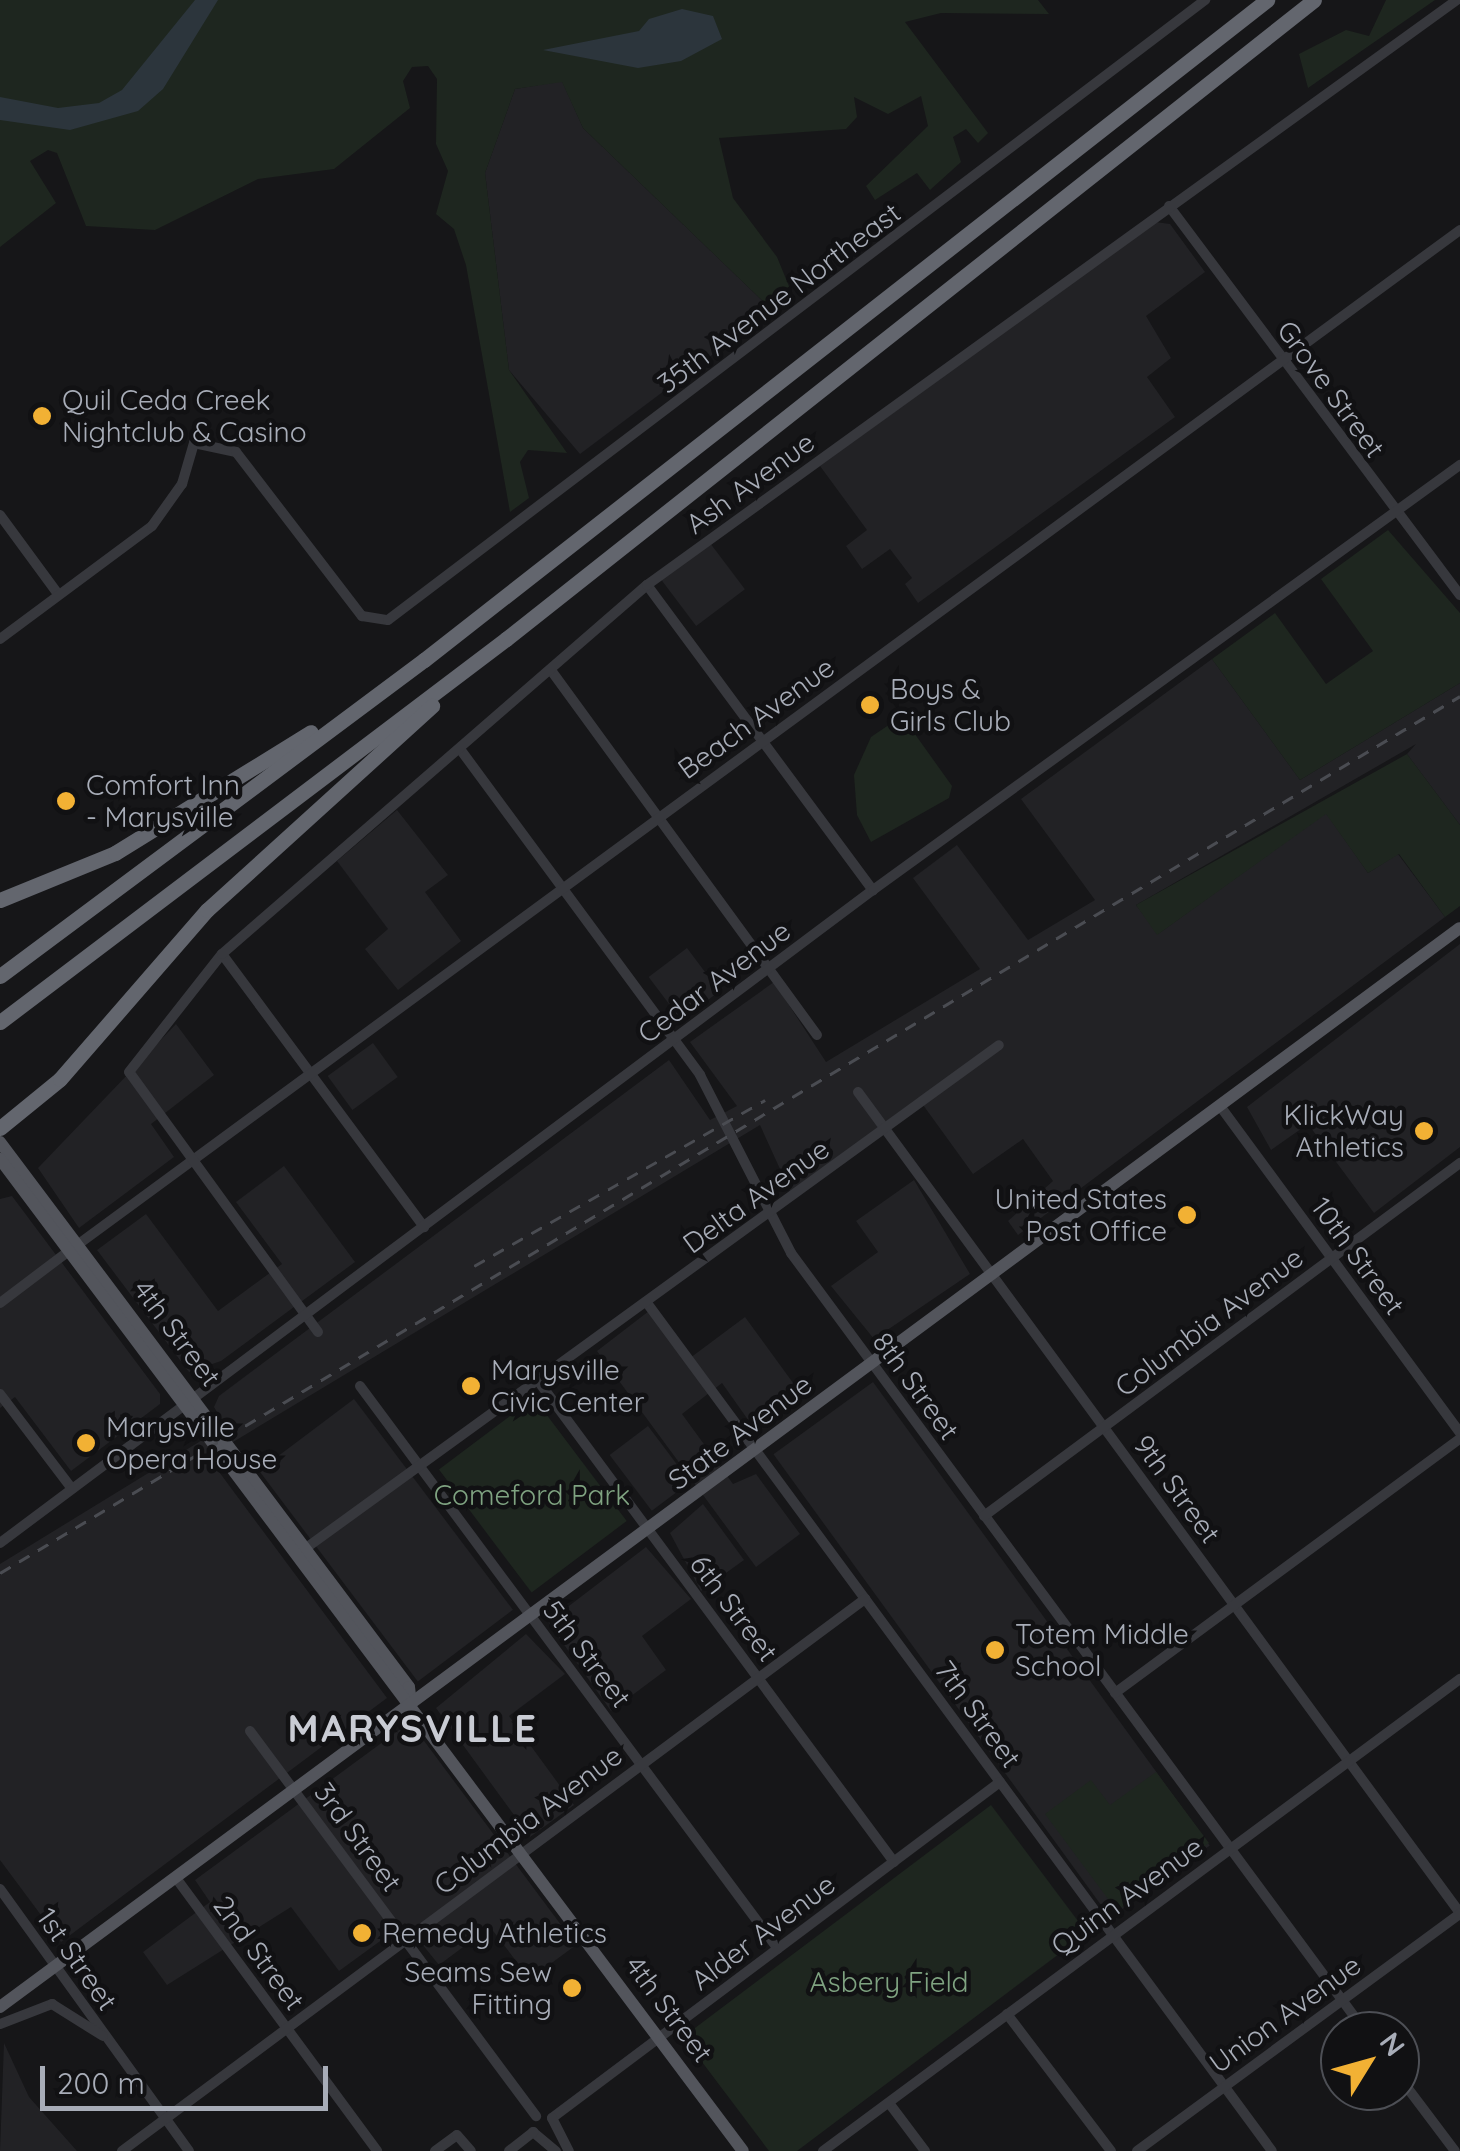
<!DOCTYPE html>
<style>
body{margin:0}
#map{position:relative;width:1460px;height:2151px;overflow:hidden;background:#161618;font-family:Quicksand,sans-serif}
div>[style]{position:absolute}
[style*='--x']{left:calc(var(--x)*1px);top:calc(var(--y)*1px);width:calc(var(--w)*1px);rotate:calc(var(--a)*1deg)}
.built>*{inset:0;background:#222225;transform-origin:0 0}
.green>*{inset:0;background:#1e261f;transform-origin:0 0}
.water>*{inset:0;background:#2c353c}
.minor>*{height:10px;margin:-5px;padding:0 5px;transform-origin:5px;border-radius:5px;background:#37383d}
.major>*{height:12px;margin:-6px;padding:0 6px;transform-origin:6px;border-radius:6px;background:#53555c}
.highway>*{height:15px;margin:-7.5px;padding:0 7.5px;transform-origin:7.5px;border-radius:7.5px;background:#63666e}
.rail>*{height:2.5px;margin-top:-1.25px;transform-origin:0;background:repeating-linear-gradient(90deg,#4a4c52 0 12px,transparent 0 22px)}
.dots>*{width:28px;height:28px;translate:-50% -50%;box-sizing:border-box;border:5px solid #111113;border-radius:50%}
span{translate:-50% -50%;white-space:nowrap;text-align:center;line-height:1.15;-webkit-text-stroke:9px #111113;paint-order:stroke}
.street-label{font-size:28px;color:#a8adb8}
.poi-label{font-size:28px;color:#a8adb8}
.left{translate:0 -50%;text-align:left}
.right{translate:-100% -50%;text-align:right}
.park-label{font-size:28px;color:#7fa381}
.district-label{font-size:38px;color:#c9ccd4;font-weight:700;letter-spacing:2.5px}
.north{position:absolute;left:1320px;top:2011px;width:100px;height:100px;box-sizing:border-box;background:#111113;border:2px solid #4d4f55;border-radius:50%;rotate:53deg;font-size:28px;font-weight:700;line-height:40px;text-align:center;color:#a8adb8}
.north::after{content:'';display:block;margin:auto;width:35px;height:45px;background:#f2b134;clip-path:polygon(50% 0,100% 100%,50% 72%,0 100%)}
.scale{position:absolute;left:40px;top:2066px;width:288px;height:45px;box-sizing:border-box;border:5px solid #a8adb8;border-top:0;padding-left:12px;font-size:30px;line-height:35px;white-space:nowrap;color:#a8adb8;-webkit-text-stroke:8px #111113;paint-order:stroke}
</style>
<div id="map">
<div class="built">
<i style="clip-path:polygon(562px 81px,583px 128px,772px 310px,580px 454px,509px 370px,485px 173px,515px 89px)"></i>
<i style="clip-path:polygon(1155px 222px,1170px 224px,1205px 272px,1146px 316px,1171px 358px,1147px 377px,1175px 417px,918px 603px,905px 584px,912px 578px,890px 549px,862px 569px,846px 546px,867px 530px,820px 466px)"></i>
<i style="left:710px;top:543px;width:58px;height:61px;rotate:53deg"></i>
<i style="clip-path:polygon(1212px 659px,1300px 780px,1460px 683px,1460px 825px,1407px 754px,1416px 744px,1136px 905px,1158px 934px,1326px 813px,1368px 873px,1398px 854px,1445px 917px,1018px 1235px,1008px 1221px,1053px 1181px,1023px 1139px,973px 1174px,918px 1098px,790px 1191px,760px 1125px,208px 1457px,387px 1698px,61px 1942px,0 1860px,0 1564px,225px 1426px,214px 1407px,219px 1396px,669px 1060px,710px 1120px,737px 1106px,690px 1042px,774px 982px,826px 1062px,980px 969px,913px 878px,957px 845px,1028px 940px,1095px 900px,1021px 799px)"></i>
<i style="clip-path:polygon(397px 810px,448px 875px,425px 892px,461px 941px,398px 990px,365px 949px,388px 929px,337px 861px)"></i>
<i style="clip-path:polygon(1460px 944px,1460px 1147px,1374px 1213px,1308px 1124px,1271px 1150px,1247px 1107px)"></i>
<i style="left:687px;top:948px;width:54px;height:48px;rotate:53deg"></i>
<i style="clip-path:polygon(176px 1024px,214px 1075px,151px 1124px,174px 1157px,79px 1228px,38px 1168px)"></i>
<i style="left:373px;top:1043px;width:42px;height:56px;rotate:54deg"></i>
<i style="clip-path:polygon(284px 1166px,355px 1262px,221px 1361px,189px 1372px,97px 1250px,146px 1214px,218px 1311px,282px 1264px,236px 1202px)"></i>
<i style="clip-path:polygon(914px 1180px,970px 1274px,874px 1339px,831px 1286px,878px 1252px,856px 1221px)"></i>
<i style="clip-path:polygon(12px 1196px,160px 1394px,160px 1404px,71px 1471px,15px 1397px,0 1408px,0 1199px)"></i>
<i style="clip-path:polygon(649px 1311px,686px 1361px,745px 1317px,804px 1398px,764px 1427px,751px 1424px,722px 1383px,682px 1414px,733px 1484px,756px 1474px,800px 1534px,756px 1567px,597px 1351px)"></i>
<i style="left:873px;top:1382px;width:573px;height:123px;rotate:54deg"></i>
<i style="left:354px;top:1399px;width:264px;height:119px;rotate:53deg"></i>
<i style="left:648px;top:1426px;width:70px;height:48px;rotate:53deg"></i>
<i style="clip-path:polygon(703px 1504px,744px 1560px,701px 1591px,670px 1533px)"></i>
<i style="clip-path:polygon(646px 1547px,691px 1599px,642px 1636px,666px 1670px,611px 1711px,548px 1622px)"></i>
<i style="clip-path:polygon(526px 1634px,565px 1674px,509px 1716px,574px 1805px,530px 1837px,436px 1708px)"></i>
<i style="clip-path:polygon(410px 1722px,576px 1945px,530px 1979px,490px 1927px,439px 1965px,405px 1923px,339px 1971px,291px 1907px,167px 1985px,143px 1952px,210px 1902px,195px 1880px)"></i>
<i style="clip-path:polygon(4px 2043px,29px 2097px,77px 2151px,0 2151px)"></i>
</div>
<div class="green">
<i style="clip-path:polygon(0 0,1038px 0,1049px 14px,941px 13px,905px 22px,988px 133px,978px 143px,966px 129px,953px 137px,961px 162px,930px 190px,917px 173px,875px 200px,866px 186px,928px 126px,921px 96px,888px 114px,854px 97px,857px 117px,846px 129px,719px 138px,733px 198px,777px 257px,793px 296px,772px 310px,583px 128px,562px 82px,515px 89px,485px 173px,509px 370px,567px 453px,528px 450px,520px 462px,529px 498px,510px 512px,466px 265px,454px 229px,436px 214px,448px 171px,436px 144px,437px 79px,428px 66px,412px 67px,403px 81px,410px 108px,334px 169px,258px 179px,155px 230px,86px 226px,57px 153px,48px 150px,30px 161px,56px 203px,0 247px)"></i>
<i style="clip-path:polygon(1386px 0,1435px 0,1308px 88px,1299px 54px,1346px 30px,1369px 36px)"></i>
<i style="clip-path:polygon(1388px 530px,1460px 613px,1460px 683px,1300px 780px,1212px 659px,1275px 613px,1326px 684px,1373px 651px,1321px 579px)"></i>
<i style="clip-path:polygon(902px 716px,952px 786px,949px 798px,871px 842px,857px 815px,854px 775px,871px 737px)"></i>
<i style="clip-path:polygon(1407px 754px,1460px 825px,1460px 906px,1445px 917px,1399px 854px,1368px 873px,1326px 814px,1157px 935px,1136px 905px)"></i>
<i style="left:534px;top:1398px;width:154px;height:119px;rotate:53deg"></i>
<i style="clip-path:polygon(1156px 1772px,1209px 1843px,1117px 1911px,1045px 1814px,1091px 1780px,1110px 1805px)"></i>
<i style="clip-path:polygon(991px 1805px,1087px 1933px,797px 2151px,769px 2151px,687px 2042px,691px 2031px)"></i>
</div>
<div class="water">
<i style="clip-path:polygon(195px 0,218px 0,163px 89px,138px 111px,70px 130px,0 120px,0 97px,58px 108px,99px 103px,122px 90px)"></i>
<i style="clip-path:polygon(682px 9px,713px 16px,722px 39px,681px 61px,638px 68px,543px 50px,639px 31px,649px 19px)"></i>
</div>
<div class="minor">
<i style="--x:1169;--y:206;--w:486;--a:53.2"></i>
<i style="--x:0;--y:515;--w:98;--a:53.7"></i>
<i style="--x:647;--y:585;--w:380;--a:53.5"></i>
<i style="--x:0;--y:639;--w:189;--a:-36.6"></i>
<i style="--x:152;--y:526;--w:52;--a:-54.5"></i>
<i style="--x:182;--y:484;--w:43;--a:-73.7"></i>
<i style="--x:194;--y:443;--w:43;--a:12.1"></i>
<i style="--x:236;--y:452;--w:207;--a:52.5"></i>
<i style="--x:362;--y:616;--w:26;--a:9"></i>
<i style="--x:388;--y:620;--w:1026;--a:-37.19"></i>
<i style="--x:553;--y:673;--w:448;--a:53.9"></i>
<i style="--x:460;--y:749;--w:405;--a:53.6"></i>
<i style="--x:700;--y:1075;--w:200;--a:62.9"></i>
<i style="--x:791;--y:1253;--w:967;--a:53.58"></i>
<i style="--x:222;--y:954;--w:340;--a:53.5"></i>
<i style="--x:858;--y:1092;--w:1018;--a:53.75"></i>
<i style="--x:1220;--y:1106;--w:406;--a:53.7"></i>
<i style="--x:80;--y:1243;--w:1712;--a:-36.28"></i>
<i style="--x:0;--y:1303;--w:88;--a:-37.1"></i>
<i style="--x:647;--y:1303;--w:1053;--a:53.61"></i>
<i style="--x:318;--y:1332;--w:321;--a:-126"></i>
<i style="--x:129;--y:1072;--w:150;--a:-51.8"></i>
<i style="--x:222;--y:954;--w:563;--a:-40.97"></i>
<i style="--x:647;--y:585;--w:999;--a:-35.84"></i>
<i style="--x:539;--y:1382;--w:597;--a:53.51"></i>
<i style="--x:360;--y:1386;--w:701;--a:53.41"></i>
<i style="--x:0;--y:1394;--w:119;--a:52.8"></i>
<i style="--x:984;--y:1516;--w:593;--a:-36.56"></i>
<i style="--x:0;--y:1543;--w:1090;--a:-36.8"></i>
<i style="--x:873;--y:890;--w:725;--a:-35.91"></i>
<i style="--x:306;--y:1548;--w:856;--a:-35.97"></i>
<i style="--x:1115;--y:1693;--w:428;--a:-36.4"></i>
<i style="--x:250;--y:1731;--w:480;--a:53.4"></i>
<i style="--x:176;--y:1878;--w:339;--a:53.6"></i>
<i style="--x:0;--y:1889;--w:323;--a:54.2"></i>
<i style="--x:1007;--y:2014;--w:172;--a:52.8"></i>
<i style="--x:0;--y:2024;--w:56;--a:-21"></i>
<i style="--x:52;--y:2004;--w:60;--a:32.1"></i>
<i style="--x:1400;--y:2078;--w:91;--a:53"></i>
<i style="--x:889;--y:2103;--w:60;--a:53.1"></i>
<i style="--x:552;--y:2118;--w:560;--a:-36.87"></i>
<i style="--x:552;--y:2118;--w:37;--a:63"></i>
<i style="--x:533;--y:2132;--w:30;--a:40"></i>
<i style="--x:122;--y:2151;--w:926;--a:-36.61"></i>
<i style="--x:435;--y:2151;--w:27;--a:-36"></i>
<i style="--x:457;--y:2135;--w:21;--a:49"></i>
<i style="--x:509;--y:2151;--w:31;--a:-38"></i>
<i style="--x:823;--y:2151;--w:793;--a:-36.54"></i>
<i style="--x:1137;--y:2151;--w:401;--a:-36.3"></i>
</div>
<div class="major">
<i style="--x:0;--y:1142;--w:681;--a:53.11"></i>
<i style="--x:409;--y:1687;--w:17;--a:83"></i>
<i style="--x:0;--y:1159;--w:1239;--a:53.17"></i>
<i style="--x:0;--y:2007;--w:1815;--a:-36.47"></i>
</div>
<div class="highway">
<i style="--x:0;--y:900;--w:124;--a:-22.2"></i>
<i style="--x:115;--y:853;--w:230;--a:-31.7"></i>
<i style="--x:0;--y:976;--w:529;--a:-36.7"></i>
<i style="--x:424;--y:660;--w:1071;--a:-38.06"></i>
<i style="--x:0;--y:1022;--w:635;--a:-37.12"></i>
<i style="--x:506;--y:639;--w:1030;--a:-38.34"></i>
<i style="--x:0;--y:1128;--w:77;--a:-39.2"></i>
<i style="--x:60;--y:1079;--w:224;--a:-49"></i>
<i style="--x:207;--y:910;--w:304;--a:-42.2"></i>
</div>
<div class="rail">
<i style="--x:474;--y:1266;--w:335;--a:-29.7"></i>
<i style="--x:0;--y:1573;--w:1703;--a:-30.99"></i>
</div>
<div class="dots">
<i style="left:42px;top:416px;background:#f2b134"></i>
<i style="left:870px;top:705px;background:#f2b134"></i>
<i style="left:66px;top:801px;background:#f2b134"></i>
<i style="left:1424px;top:1131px;background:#f2b134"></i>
<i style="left:1187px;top:1215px;background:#f2b134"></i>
<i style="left:471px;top:1386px;background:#f2b134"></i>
<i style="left:86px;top:1443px;background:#f2b134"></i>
<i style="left:995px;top:1650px;background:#f2b134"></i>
<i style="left:362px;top:1933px;background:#f2b134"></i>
<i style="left:572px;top:1988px;background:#f2b134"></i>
</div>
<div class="street-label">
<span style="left:779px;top:298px;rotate:-37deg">35th Avenue Northeast</span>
<span style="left:1331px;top:389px;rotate:54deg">Grove Street</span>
<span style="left:750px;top:483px;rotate:-36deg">Ash Avenue</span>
<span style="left:756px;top:718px;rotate:-36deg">Beach Avenue</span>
<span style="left:714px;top:982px;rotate:-37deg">Cedar Avenue</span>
<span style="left:756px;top:1196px;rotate:-36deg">Delta Avenue</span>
<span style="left:1358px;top:1256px;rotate:54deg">10th Street</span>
<span style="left:1209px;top:1322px;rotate:-37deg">Columbia Avenue</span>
<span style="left:177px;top:1333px;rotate:53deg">4th Street</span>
<span style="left:916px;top:1386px;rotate:54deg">8th Street</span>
<span style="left:740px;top:1432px;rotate:-37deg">State Avenue</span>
<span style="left:1177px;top:1489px;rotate:54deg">9th Street</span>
<span style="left:734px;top:1608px;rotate:53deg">6th Street</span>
<span style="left:587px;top:1654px;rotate:53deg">5th Street</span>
<span style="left:978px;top:1714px;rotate:54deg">7th Street</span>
<span style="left:528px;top:1820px;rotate:-37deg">Columbia Avenue</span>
<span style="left:358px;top:1837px;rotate:54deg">3rd Street</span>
<span style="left:1127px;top:1896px;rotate:-36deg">Quinn Avenue</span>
<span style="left:763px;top:1932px;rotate:-37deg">Alder Avenue</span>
<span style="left:259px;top:1953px;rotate:54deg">2nd Street</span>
<span style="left:77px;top:1959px;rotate:55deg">1st Street</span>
<span style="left:669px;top:2009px;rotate:53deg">4th Street</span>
<span style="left:1285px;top:2014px;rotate:-36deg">Union Avenue</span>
</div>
<div class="poi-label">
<span class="left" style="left:62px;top:416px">Quil Ceda Creek<br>Nightclub &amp; Casino</span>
<span class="left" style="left:890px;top:705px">Boys &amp;<br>Girls Club</span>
<span class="left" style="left:86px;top:801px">Comfort Inn<br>- Marysville</span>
<span class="right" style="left:1404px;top:1131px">KlickWay<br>Athletics</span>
<span class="right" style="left:1167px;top:1215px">United States<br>Post Office</span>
<span class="left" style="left:491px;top:1386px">Marysville<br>Civic Center</span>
<span class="left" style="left:106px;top:1443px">Marysville<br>Opera House</span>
<span class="left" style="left:1015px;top:1650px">Totem Middle<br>School</span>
<span class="left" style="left:382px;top:1933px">Remedy Athletics</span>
<span class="right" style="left:552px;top:1988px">Seams Sew<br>Fitting</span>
</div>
<div class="park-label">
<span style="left:532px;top:1495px">Comeford Park</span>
<span style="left:889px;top:1982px">Asbery Field</span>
</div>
<div class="district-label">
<span style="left:413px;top:1729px">MARYSVILLE</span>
</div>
<div class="north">N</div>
<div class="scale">200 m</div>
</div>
